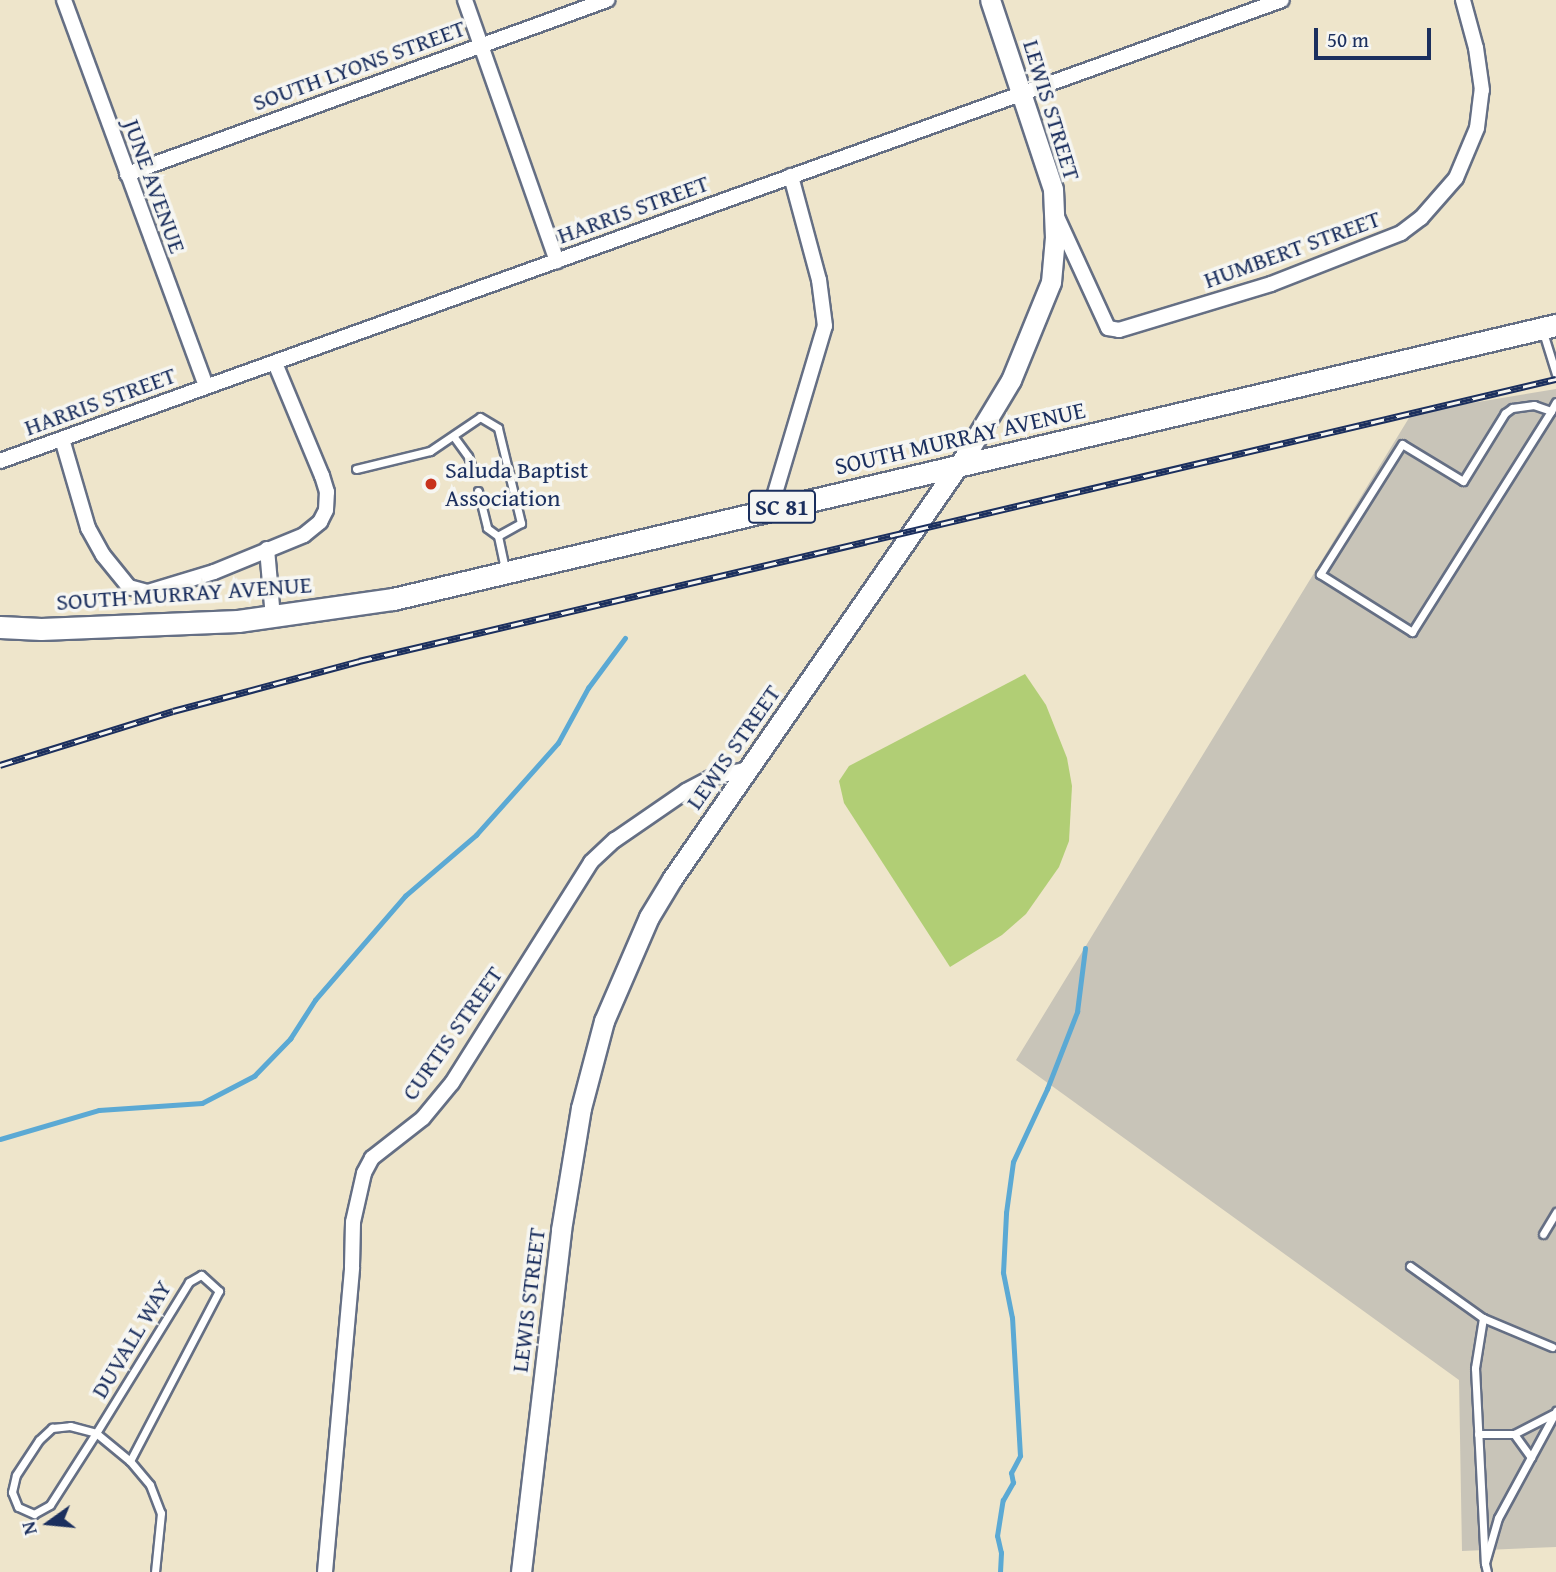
<!DOCTYPE html>
<style>
body{margin:0}
#map{position:relative;width:1556px;height:1572px;overflow:hidden;background:#eee5cb;font-family:"Gentium Book Plus",serif}
div>[style]{position:absolute}
[style*='--x']{left:calc(var(--x)*1px);top:calc(var(--y)*1px);width:calc(var(--w)*1px);rotate:calc(var(--a)*1deg)}
.industrial>*{inset:0;background:#c8c4b8}
.green>*{inset:0;background:#b1ce75}
.stream>*{height:4.5px;margin:-2.25px;padding:0 2.25px;transform-origin:2.25px;border-radius:2.25px;background:#5ba9d4}
.roads{filter:drop-shadow(2px 0 #656f84) drop-shadow(-2px 0 #656f84) drop-shadow(0 2px #656f84) drop-shadow(0 -2px #656f84)}
.lane>*{height:7px;margin:-3.5px;padding:0 3.5px;transform-origin:3.5px;border-radius:3.5px;background:#fff}
.street>*{height:14px;margin:-7px;padding:0 7px;transform-origin:7px;border-radius:7px;background:#fff}
.secondary>*{height:19px;margin:-9.5px;padding:0 9.5px;transform-origin:9.5px;border-radius:9.5px;background:#fff}
.primary>*{height:21px;margin:-10.5px;padding:0 10.5px;transform-origin:10.5px;border-radius:10.5px;background:#fff}
.rail>*{height:7px;margin-top:-3.5px;transform-origin:0;background:repeating-linear-gradient(90deg,#f6f6f2 0 13px,#1b2f5e 0 26px);box-sizing:border-box;border-block:2px solid #1b2f5e}
.dots>*{width:19px;height:19px;translate:-50% -50%;box-sizing:border-box;border:4px solid #f6f6f2;border-radius:50%}
span{translate:-50% -50%;white-space:nowrap;text-align:center;line-height:1.15;-webkit-text-stroke:7px #f6f6f2;paint-order:stroke}
.shield-label span{padding:2px 5px;background:#f6f6f2;border:2px solid;border-radius:5px;-webkit-text-stroke-width:0}
.shield-label{font-size:23px;color:#1b2f5e;font-weight:700}
.street-label{font-size:24px;color:#1b2f5e}
.poi-label{font-size:24px;color:#1b2f5e}
.left{translate:0 -50%;text-align:left}
.north{position:absolute;left:14px;top:1488px;width:70px;height:70px;-webkit-text-stroke:5px #f6f6f2;paint-order:stroke;rotate:255deg;font-size:19px;font-weight:700;line-height:28px;text-align:center;color:#1b2f5e}
.north::after{content:'';display:block;margin:auto;width:24px;height:32px;background:#1b2f5e;clip-path:polygon(50% 0,100% 100%,50% 72%,0 100%)}
.scale{position:absolute;left:1314px;top:28px;width:117px;height:32px;box-sizing:border-box;border:4px solid #1b2f5e;border-top:0;padding-left:9px;font-size:21px;line-height:24px;white-space:nowrap;color:#1b2f5e;-webkit-text-stroke:5px #f6f6f2;paint-order:stroke}
</style>
<div id="map">
<div class="industrial">
<i style="clip-path:polygon(1556px 389px,1556px 1547px,1462px 1551px,1459px 1380px,1016px 1060px,1412px 413px)"></i>
</div>
<div class="green">
<i style="clip-path:polygon(1025px 674px,1046px 705px,1067px 758px,1072px 786px,1069px 841px,1059px 867px,1026px 914px,1002px 935px,950px 967px,844px 803px,839px 781px,849px 766px)"></i>
</div>
<div class="stream">
<i style="--x:0;--y:1139;--w:103;--a:-16.3"></i>
<i style="--x:99;--y:1110;--w:103;--a:-3.9"></i>
<i style="--x:202;--y:1103;--w:59;--a:-27.4"></i>
<i style="--x:254;--y:1076;--w:52;--a:-45.8"></i>
<i style="--x:290;--y:1039;--w:46;--a:-57.3"></i>
<i style="--x:315;--y:1000;--w:138;--a:-49.1"></i>
<i style="--x:405;--y:896;--w:94;--a:-40.7"></i>
<i style="--x:476;--y:835;--w:123;--a:-48.3"></i>
<i style="--x:558;--y:743;--w:63;--a:-61.4"></i>
<i style="--x:588;--y:688;--w:62;--a:-53.5"></i>
<i style="--x:1000;--y:1572;--w:19;--a:-87"></i>
<i style="--x:1001;--y:1553;--w:17;--a:-103"></i>
<i style="--x:997;--y:1536;--w:36;--a:-81"></i>
<i style="--x:1003;--y:1500;--w:20;--a:-60"></i>
<i style="--x:1013;--y:1483;--w:10;--a:-101"></i>
<i style="--x:1011;--y:1473;--w:19;--a:-62"></i>
<i style="--x:1020;--y:1456;--w:138;--a:-93.3"></i>
<i style="--x:1012;--y:1318;--w:46;--a:-101.3"></i>
<i style="--x:1003;--y:1273;--w:60;--a:-87.1"></i>
<i style="--x:1006;--y:1213;--w:51;--a:-82.2"></i>
<i style="--x:1013;--y:1162;--w:81;--a:-65"></i>
<i style="--x:1047;--y:1089;--w:83;--a:-68.7"></i>
<i style="--x:1077;--y:1012;--w:64;--a:-82.8"></i>
</div>
<div class="roads">
<div class="lane">
<i style="--x:1542;--y:329;--w:47;--a:72.7"></i>
<i style="--x:1551;--y:411;--w:18;--a:-161"></i>
<i style="--x:1534;--y:405;--w:22;--a:172"></i>
<i style="--x:1512;--y:408;--w:9;--a:144"></i>
<i style="--x:1505;--y:413;--w:80;--a:121.7"></i>
<i style="--x:1463;--y:481;--w:71;--a:-148.8"></i>
<i style="--x:1402;--y:444;--w:154;--a:122.2"></i>
<i style="--x:1320;--y:574;--w:109;--a:32.2"></i>
<i style="--x:1412;--y:632;--w:261;--a:-57.8"></i>
<i style="--x:1551;--y:411;--w:10;--a:-61"></i>
<i style="--x:454;--y:437;--w:24;--a:54"></i>
<i style="--x:468;--y:456;--w:20;--a:72"></i>
<i style="--x:356;--y:469;--w:76;--a:-13.7"></i>
<i style="--x:430;--y:451;--w:60;--a:-34.2"></i>
<i style="--x:480;--y:417;--w:21;--a:31"></i>
<i style="--x:498;--y:428;--w:98;--a:76.4"></i>
<i style="--x:521;--y:523;--w:26;--a:151"></i>
<i style="--x:498;--y:536;--w:34;--a:78"></i>
<i style="--x:478;--y:491;--w:38;--a:76"></i>
<i style="--x:487;--y:528;--w:14;--a:36"></i>
<i style="--x:1543;--y:1234;--w:26;--a:-59"></i>
<i style="--x:1410;--y:1266;--w:90;--a:35.5"></i>
<i style="--x:1483;--y:1318;--w:75;--a:22.8"></i>
<i style="--x:1483;--y:1318;--w:51;--a:99.1"></i>
<i style="--x:1475;--y:1368;--w:195;--a:87.1"></i>
<i style="--x:1478;--y:1434;--w:36;--a:0"></i>
<i style="--x:1514;--y:1434;--w:44;--a:-27.1"></i>
<i style="--x:1514;--y:1434;--w:29;--a:54"></i>
<i style="--x:130;--y:1461;--w:192;--a:-62.4"></i>
<i style="--x:219;--y:1291;--w:24;--a:-138"></i>
<i style="--x:201;--y:1275;--w:14;--a:150"></i>
<i style="--x:189;--y:1282;--w:177;--a:121.6"></i>
<i style="--x:96;--y:1433;--w:85;--a:122.6"></i>
<i style="--x:50;--y:1505;--w:18;--a:151"></i>
<i style="--x:34;--y:1514;--w:17;--a:-156"></i>
<i style="--x:18;--y:1507;--w:16;--a:-112"></i>
<i style="--x:12;--y:1492;--w:17;--a:-77"></i>
<i style="--x:16;--y:1475;--w:42;--a:-56.7"></i>
<i style="--x:39;--y:1440;--w:18;--a:-43"></i>
<i style="--x:52;--y:1428;--w:18;--a:-6"></i>
<i style="--x:70;--y:1426;--w:27;--a:15"></i>
<i style="--x:96;--y:1433;--w:44;--a:39.5"></i>
<i style="--x:130;--y:1461;--w:31;--a:50"></i>
<i style="--x:150;--y:1485;--w:30;--a:69"></i>
<i style="--x:161;--y:1513;--w:59;--a:95.8"></i>
<i style="--x:1487;--y:1572;--w:9;--a:-103"></i>
<i style="--x:1485;--y:1563;--w:47;--a:-73.9"></i>
<i style="--x:1498;--y:1518;--w:122;--a:-61.5"></i>
</div>
<div class="street">
<i style="--x:64;--y:0;--w:411;--a:69.8"></i>
<i style="--x:465;--y:0;--w:277;--a:70.6"></i>
<i style="--x:127;--y:174;--w:511;--a:-19.93"></i>
<i style="--x:1057;--y:217;--w:122;--a:65.3"></i>
<i style="--x:1108;--y:328;--w:11;--a:10"></i>
<i style="--x:1119;--y:330;--w:159;--a:-16.8"></i>
<i style="--x:1271;--y:284;--w:140;--a:-21.4"></i>
<i style="--x:1401;--y:233;--w:25;--a:-37"></i>
<i style="--x:1421;--y:218;--w:53;--a:-48.8"></i>
<i style="--x:1456;--y:178;--w:54;--a:-67.2"></i>
<i style="--x:1477;--y:128;--w:38;--a:-83"></i>
<i style="--x:1482;--y:90;--w:42;--a:-98.1"></i>
<i style="--x:1476;--y:48;--w:50;--a:-105.2"></i>
<i style="--x:62;--y:439;--w:93;--a:73.7"></i>
<i style="--x:88;--y:528;--w:31;--a:61"></i>
<i style="--x:103;--y:555;--w:41;--a:50.9"></i>
<i style="--x:129;--y:587;--w:20;--a:15"></i>
<i style="--x:148;--y:592;--w:69;--a:-16.9"></i>
<i style="--x:214;--y:572;--w:97;--a:-22.3"></i>
<i style="--x:304;--y:535;--w:21;--a:-39"></i>
<i style="--x:320;--y:522;--w:13;--a:-63"></i>
<i style="--x:326;--y:510;--w:18;--a:-87"></i>
<i style="--x:327;--y:492;--w:17;--a:-107"></i>
<i style="--x:322;--y:476;--w:122;--a:-112.6"></i>
<i style="--x:0;--y:461;--w:1362;--a:-19.78"></i>
<i style="--x:770;--y:510;--w:192;--a:-73.4"></i>
<i style="--x:825;--y:326;--w:46;--a:-97.4"></i>
<i style="--x:819;--y:280;--w:108;--a:-105.1"></i>
<i style="--x:267;--y:549;--w:68;--a:85"></i>
<i style="--x:325;--y:1572;--w:306;--a:-84.9"></i>
<i style="--x:352;--y:1267;--w:45;--a:-88.7"></i>
<i style="--x:353;--y:1222;--w:50;--a:-77.3"></i>
<i style="--x:364;--y:1173;--w:17;--a:-62"></i>
<i style="--x:372;--y:1158;--w:65;--a:-38.1"></i>
<i style="--x:423;--y:1118;--w:45;--a:-50.4"></i>
<i style="--x:452;--y:1083;--w:261;--a:-57.8"></i>
<i style="--x:591;--y:862;--w:33;--a:-43"></i>
<i style="--x:615;--y:840;--w:86;--a:-34.6"></i>
<i style="--x:686;--y:791;--w:27;--a:-28"></i>
<i style="--x:710;--y:778;--w:37;--a:-13"></i>
</div>
<div class="secondary">
<i style="--x:521;--y:1572;--w:344;--a:-83.3"></i>
<i style="--x:561;--y:1230;--w:124;--a:-80.7"></i>
<i style="--x:581;--y:1108;--w:90;--a:-75.2"></i>
<i style="--x:604;--y:1021;--w:113;--a:-66.6"></i>
<i style="--x:649;--y:917;--w:44;--a:-58.8"></i>
<i style="--x:672;--y:879;--w:518;--a:-55.3"></i>
<i style="--x:967;--y:453;--w:85;--a:-58.9"></i>
<i style="--x:1011;--y:380;--w:106;--a:-67.8"></i>
<i style="--x:1051;--y:282;--w:45;--a:-84.9"></i>
<i style="--x:1055;--y:237;--w:48;--a:-92.4"></i>
<i style="--x:1053;--y:189;--w:199;--a:-108.4"></i>
</div>
<div class="primary">
<i style="--x:0;--y:627;--w:41;--a:2.8"></i>
<i style="--x:41;--y:629;--w:197;--a:-2.3"></i>
<i style="--x:238;--y:621;--w:157;--a:-8.1"></i>
<i style="--x:393;--y:599;--w:1195;--a:-13.26"></i>
</div>
</div>
<div class="rail">
<i style="--x:0;--y:765;--w:181;--a:-17.3"></i>
<i style="--x:173;--y:711;--w:193;--a:-15"></i>
<i style="--x:359;--y:661;--w:1230;--a:-13.26"></i>
</div>
<div class="dots">
<i style="left:431px;top:484px;background:#c8321e"></i>
</div>
<div class="shield-label">
<span style="left:782px;top:507px">SC 81</span>
</div>
<div class="street-label">
<span style="left:359px;top:65px;rotate:-20deg">SOUTH LYONS STREET</span>
<span style="left:1052px;top:110px;rotate:73deg">LEWIS STREET</span>
<span style="left:155px;top:186px;rotate:70deg">JUNE AVENUE</span>
<span style="left:633px;top:209px;rotate:-20deg">HARRIS STREET</span>
<span style="left:1292px;top:249px;rotate:-20deg">HUMBERT STREET</span>
<span style="left:100px;top:401px;rotate:-20deg">HARRIS STREET</span>
<span style="left:960px;top:438px;rotate:-13deg">SOUTH MURRAY AVENUE</span>
<span style="left:184px;top:593px;rotate:-4deg">SOUTH MURRAY AVENUE</span>
<span style="left:733px;top:747px;rotate:-55deg">LEWIS STREET</span>
<span style="left:452px;top:1033px;rotate:-55deg">CURTIS STREET</span>
<span style="left:528px;top:1300px;rotate:-83deg">LEWIS STREET</span>
<span style="left:131px;top:1339px;rotate:-59deg">DUVALL WAY</span>
</div>
<div class="poi-label">
<span class="left" style="left:445px;top:484px">Saluda Baptist<br>Association</span>
</div>
<div class="north">N</div>
<div class="scale">50 m</div>
</div>
